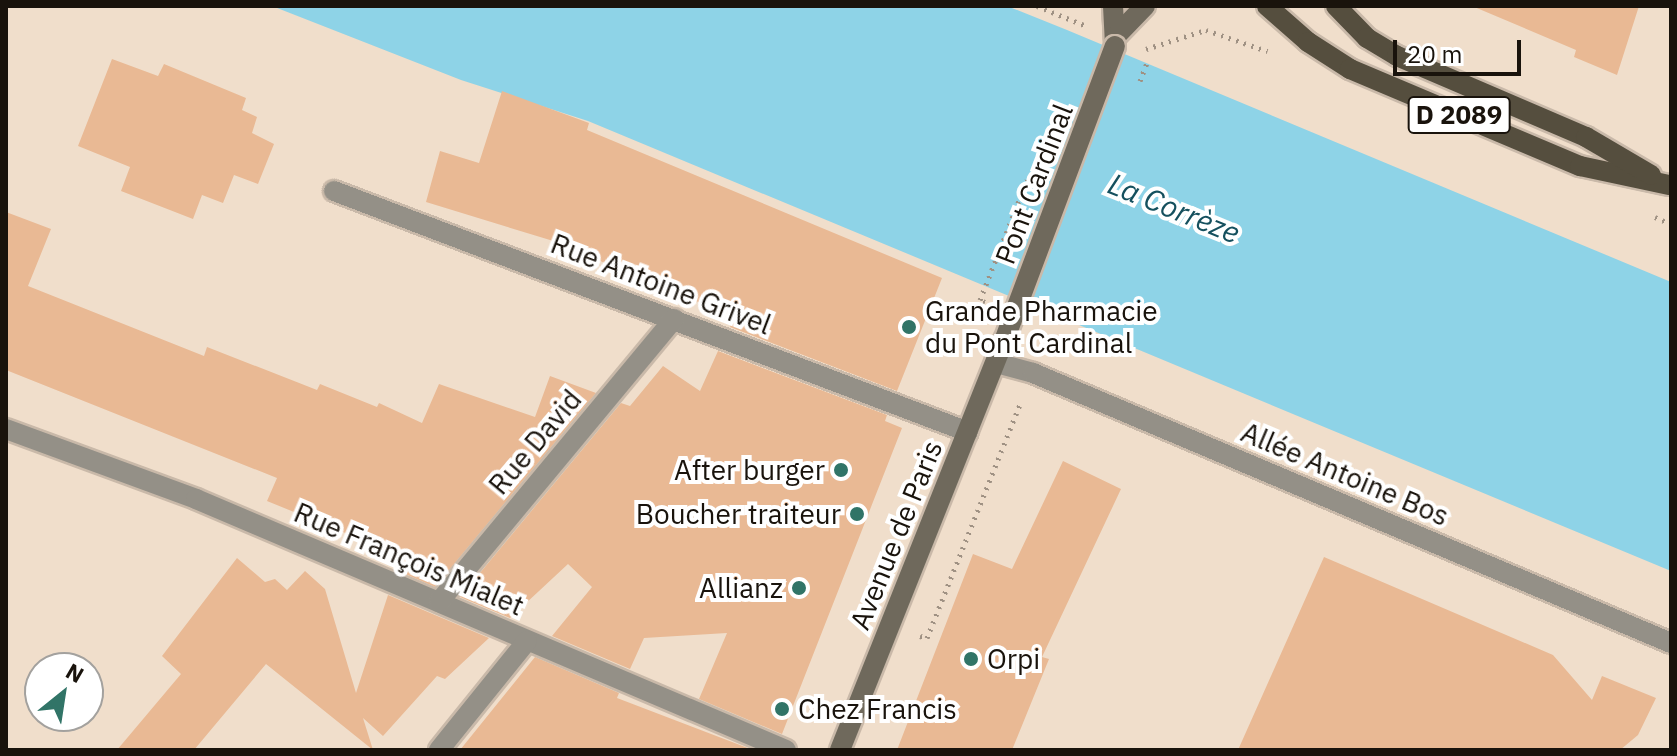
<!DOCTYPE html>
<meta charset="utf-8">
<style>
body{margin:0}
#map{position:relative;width:1677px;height:756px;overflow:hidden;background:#f0decb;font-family:"IBM Plex Sans",sans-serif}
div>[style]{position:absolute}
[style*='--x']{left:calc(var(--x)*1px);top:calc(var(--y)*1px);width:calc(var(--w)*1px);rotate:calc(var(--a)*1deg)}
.water>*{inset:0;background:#8ed3e7}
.building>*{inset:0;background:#e9b994}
.path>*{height:5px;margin-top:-2.5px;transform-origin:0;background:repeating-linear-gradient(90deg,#9f9183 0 2px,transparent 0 8px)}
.roads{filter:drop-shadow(2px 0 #c9b9a9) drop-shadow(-2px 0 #c9b9a9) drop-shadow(0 2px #c9b9a9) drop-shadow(0 -2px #c9b9a9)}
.minor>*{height:20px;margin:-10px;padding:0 10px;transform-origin:10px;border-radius:10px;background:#949087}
.secondary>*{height:20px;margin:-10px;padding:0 10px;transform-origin:10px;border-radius:10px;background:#6f695c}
.primary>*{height:20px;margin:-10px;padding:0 10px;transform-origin:10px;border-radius:10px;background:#554e3e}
.bridges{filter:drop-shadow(2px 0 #c9b9a9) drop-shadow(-2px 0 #c9b9a9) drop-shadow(0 2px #c9b9a9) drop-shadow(0 -2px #c9b9a9)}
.secondary-bridge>*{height:20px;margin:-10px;padding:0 10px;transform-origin:10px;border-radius:10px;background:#6f695c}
.dots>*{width:22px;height:22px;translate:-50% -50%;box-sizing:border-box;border:4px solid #fff;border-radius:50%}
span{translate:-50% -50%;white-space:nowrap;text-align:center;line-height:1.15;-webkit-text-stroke:8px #fff;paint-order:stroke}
.shield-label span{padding:2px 6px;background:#fff;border:2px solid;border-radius:6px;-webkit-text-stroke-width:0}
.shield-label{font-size:26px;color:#19130c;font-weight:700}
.street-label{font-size:28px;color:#19130c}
.poi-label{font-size:28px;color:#19130c}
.left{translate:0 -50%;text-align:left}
.right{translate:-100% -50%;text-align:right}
.water-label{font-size:30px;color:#15505e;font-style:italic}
.frame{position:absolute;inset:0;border:8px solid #19130c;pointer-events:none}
.north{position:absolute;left:24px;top:652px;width:80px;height:80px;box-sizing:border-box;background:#fff;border:2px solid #a3a19e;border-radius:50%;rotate:30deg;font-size:22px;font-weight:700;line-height:32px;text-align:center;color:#19130c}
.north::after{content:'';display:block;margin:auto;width:28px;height:36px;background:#317467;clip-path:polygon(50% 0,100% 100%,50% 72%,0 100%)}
.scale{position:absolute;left:1393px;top:40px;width:128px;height:36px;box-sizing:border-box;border:4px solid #19130c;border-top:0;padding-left:10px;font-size:24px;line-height:28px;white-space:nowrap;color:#19130c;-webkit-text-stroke:6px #fff;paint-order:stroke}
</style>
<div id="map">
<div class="water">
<i style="clip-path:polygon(272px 6px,1007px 6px,1067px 30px,1671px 282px,1671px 571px,588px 121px,461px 80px)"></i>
</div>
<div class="building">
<i style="clip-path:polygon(1472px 6px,1639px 6px,1617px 75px,1574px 57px,1576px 50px)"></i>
<i style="clip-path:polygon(112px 59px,158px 76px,164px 64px,246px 98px,242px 110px,257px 117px,252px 133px,274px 144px,258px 184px,234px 175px,223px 203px,202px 195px,193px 219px,121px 191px,130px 167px,78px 146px)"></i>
<i style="clip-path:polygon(502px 91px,589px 123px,587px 130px,942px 278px,897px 391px,730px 327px,734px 317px,550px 240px,426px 202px,440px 151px,479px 163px)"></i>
<i style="clip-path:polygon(6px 212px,51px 229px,28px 286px,204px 356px,207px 347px,317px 390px,320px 384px,377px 407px,379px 403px,422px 423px,439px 384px,535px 417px,550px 376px,596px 393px,435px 587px,396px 570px,402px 556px,267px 501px,277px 478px,6px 370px)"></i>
<i style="clip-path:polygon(718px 351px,887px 415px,885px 421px,902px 428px,782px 734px,699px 699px,727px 633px,644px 638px,630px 669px,552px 636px,592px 587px,568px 564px,510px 618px,460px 597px,621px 403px,630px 406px,663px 366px,700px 391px)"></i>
<i style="clip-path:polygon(1063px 461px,1121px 489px,1042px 657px,1049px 659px,1012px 750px,897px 750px,973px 554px,1012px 569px)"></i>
<i style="clip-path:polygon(1324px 557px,1553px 655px,1592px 700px,1602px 676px,1656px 698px,1638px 735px,1620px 750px,1238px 750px)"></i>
<i style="clip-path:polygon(237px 558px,265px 582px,275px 579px,287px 590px,305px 571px,325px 589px,356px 693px,388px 595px,489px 638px,445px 679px,437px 676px,383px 736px,363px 718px,373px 750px,266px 664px,194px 750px,117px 750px,181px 674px,162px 656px)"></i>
<i style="clip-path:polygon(535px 657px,619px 693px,617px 698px,753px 750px,460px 750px)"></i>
</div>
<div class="path">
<i style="--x:1037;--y:6;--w:51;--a:22"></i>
<i style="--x:1146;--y:49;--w:63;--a:-17.6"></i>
<i style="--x:1206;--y:30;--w:65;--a:19"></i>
<i style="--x:1140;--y:81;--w:22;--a:-69"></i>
<i style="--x:1655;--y:217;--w:17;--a:24"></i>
<i style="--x:985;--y:302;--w:5;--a:-158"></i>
<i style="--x:980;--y:300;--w:129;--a:-68.6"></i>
<i style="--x:920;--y:636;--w:7;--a:16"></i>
<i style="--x:927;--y:638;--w:254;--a:-68.3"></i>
</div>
<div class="roads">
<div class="minor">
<i style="--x:334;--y:191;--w:678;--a:20.81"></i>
<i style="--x:996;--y:363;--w:38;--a:15"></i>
<i style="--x:1033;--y:373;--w:693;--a:22.94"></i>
<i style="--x:6;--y:429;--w:202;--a:20.2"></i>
<i style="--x:196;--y:499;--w:641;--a:23.05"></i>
<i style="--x:439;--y:602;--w:368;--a:-50.3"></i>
<i style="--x:439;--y:750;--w:140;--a:-51.1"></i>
</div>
<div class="secondary">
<i style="--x:1113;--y:6;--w:36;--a:87"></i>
<i style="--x:1115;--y:46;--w:9;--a:-90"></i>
<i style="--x:1115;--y:37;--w:43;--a:-45.9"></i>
<i style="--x:840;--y:750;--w:441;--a:-68.2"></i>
</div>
<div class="primary">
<i style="--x:1267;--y:6;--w:55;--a:41.3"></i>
<i style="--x:1308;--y:42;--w:50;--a:32.7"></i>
<i style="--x:1350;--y:69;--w:250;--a:22.9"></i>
<i style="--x:1580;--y:166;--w:91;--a:12.1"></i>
<i style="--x:1336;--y:6;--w:45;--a:45.9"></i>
<i style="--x:1367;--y:38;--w:35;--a:31"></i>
<i style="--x:1397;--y:56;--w:206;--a:23.2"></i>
<i style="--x:1586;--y:137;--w:75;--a:30.3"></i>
</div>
</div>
<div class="bridges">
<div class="secondary-bridge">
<i style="--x:1004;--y:341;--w:315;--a:-69.4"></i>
</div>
</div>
<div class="dots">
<i style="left:909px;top:327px;background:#317467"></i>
<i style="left:841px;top:470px;background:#317467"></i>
<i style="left:857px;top:514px;background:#317467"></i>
<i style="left:799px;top:588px;background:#317467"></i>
<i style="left:971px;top:659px;background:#317467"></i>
<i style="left:782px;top:709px;background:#317467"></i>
</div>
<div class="shield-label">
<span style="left:1459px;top:115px">D 2089</span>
</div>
<div class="street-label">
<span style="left:1034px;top:184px;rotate:-69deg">Pont Cardinal</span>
<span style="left:661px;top:284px;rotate:21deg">Rue Antoine Grivel</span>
<span style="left:535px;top:442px;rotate:-50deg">Rue David</span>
<span style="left:1345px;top:474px;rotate:23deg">Allée Antoine Bos</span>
<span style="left:896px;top:535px;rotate:-68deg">Avenue de Paris</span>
<span style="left:409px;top:559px;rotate:23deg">Rue François Mialet</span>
</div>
<div class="poi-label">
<span class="left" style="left:925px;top:327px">Grande Pharmacie<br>du Pont Cardinal</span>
<span class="right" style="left:825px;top:470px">After burger</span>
<span class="right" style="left:841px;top:514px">Boucher traiteur</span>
<span class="right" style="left:783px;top:588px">Allianz</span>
<span class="left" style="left:987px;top:659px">Orpi</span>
<span class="left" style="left:798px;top:709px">Chez Francis</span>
</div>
<div class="water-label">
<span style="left:1174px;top:208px;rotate:22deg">La Corrèze</span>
</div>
<div class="frame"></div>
<div class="north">N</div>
<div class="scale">20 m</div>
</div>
